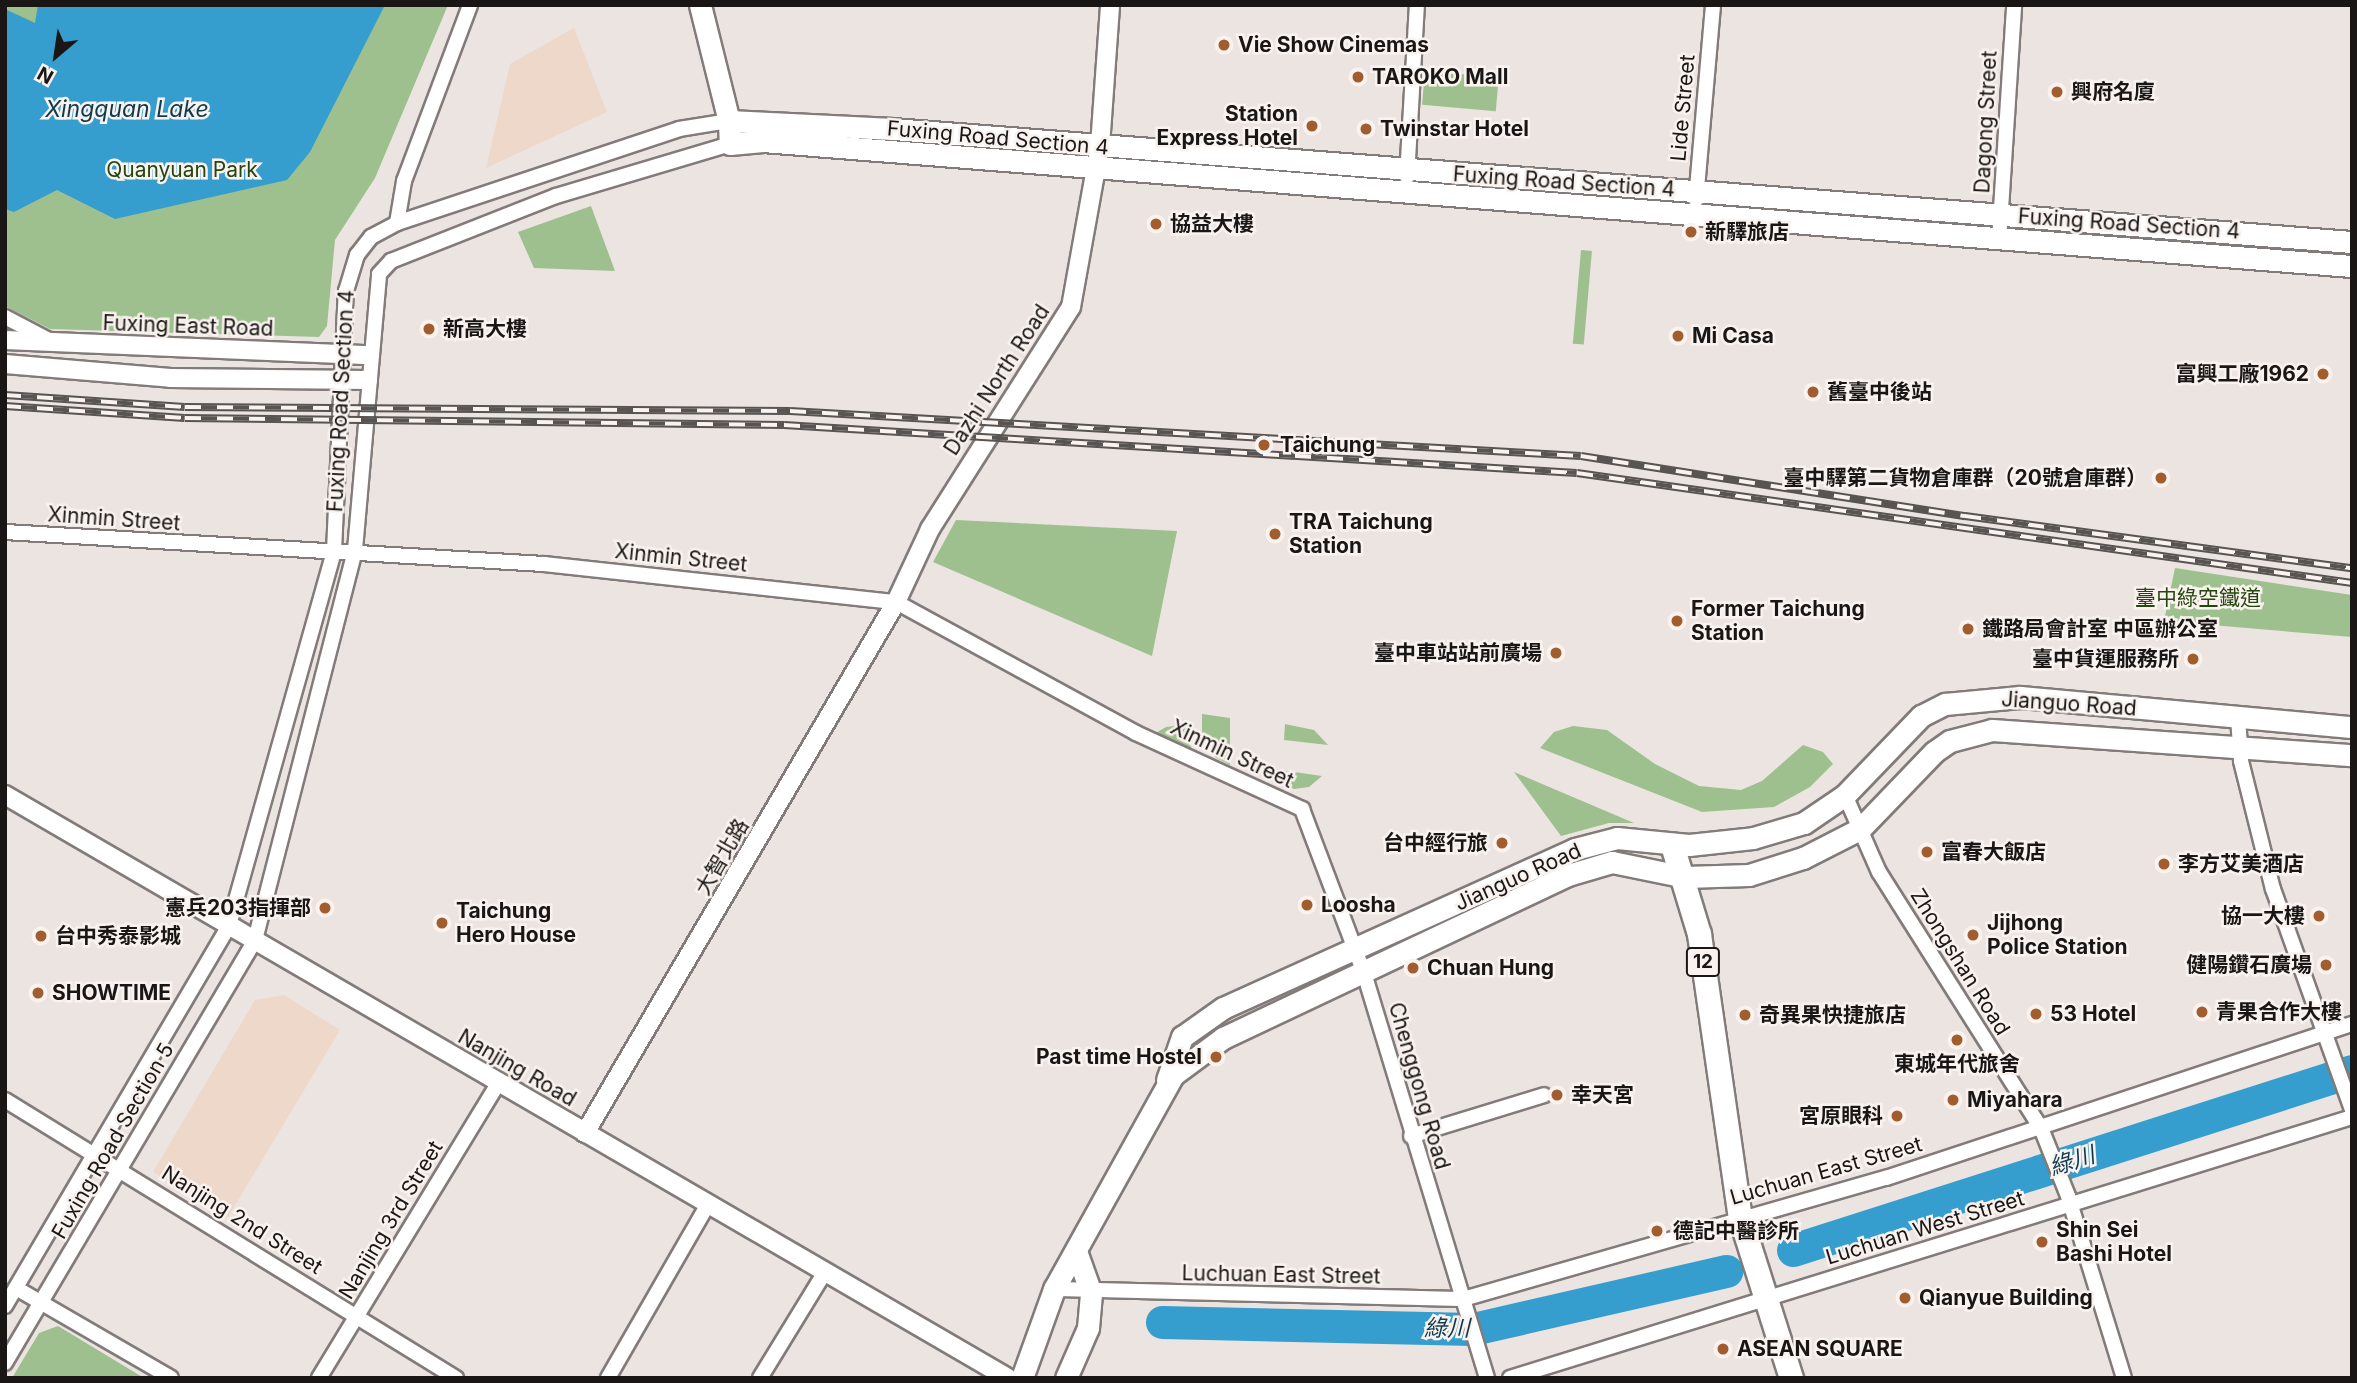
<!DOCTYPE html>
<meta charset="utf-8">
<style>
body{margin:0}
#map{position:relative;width:2357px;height:1383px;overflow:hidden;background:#ece4e1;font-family:Inter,"Noto Sans TC",sans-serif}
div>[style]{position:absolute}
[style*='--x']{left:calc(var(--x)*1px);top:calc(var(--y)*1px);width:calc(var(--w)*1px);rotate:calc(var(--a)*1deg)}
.industrial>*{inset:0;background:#edd8ca}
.green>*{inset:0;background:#9ec08e;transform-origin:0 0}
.water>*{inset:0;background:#369ece}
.river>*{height:33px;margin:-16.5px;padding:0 16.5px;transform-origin:16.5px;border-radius:16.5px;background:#369ece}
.roads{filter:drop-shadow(2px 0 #827b79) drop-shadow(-2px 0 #827b79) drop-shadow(0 2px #827b79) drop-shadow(0 -2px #827b79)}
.minor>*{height:14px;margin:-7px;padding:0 7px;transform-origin:7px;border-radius:7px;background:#fff}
.tertiary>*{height:18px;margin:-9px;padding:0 9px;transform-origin:9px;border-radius:9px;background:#fff}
.secondary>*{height:21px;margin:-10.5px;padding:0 10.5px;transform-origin:10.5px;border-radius:10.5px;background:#fff}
.primary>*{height:23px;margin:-11.5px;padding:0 11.5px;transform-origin:11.5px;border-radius:11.5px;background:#fff}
.rail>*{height:8px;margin-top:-4px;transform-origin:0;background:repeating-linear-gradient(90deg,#f9f2ee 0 16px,#585452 0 32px);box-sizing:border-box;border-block:2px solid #585452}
.dots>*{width:19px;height:19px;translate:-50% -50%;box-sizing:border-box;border:4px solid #f9f2ee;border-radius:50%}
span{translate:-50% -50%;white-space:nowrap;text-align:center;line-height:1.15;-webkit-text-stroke:5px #f9f2ee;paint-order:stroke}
.shield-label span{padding:2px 5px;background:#f9f2ee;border:2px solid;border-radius:5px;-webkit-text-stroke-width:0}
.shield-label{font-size:19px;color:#191615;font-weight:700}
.poi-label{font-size:21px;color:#191615;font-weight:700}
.left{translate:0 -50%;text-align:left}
.right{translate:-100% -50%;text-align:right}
.street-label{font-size:21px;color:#191615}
.park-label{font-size:21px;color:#254611}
.water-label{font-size:23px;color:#0f3b4f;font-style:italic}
.frame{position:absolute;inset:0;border:7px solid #191615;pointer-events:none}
.north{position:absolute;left:21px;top:21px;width:70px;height:70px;-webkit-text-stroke:5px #f9f2ee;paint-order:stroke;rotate:209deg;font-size:19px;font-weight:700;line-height:28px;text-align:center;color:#191615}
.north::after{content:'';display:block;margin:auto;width:24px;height:32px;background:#191615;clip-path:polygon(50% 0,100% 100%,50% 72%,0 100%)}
</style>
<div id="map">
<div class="industrial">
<i style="clip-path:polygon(574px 28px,607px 112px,486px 168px,510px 64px)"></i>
<i style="clip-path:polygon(284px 995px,340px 1030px,228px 1217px,153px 1172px,255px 1000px)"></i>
</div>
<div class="green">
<i style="clip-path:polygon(5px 5px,448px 5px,375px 178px,335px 240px,327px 326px,319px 337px,50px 329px,5px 306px)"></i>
<i style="left:1425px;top:71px;width:74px;height:34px;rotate:5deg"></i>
<i style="clip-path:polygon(591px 206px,615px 271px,534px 268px,518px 232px)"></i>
<i style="left:1581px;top:250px;width:11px;height:94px;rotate:5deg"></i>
<i style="clip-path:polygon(956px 520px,1177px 531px,1152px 656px,933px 562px)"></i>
<i style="clip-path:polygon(2175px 568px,2352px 595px,2352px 637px,2164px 621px)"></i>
<i style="clip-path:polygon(1202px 714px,1230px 718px,1230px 765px,1216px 758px,1202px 742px)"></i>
<i style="clip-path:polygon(1191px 724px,1188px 740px,1194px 754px,1154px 734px,1166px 727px)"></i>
<i style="clip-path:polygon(1285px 724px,1314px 730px,1328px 745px,1284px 740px)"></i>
<i style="clip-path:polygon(1573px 726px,1607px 730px,1655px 764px,1699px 786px,1741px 790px,1762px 781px,1803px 745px,1823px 752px,1833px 764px,1810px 787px,1774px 807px,1702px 812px,1540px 748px,1554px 732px)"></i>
<i style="clip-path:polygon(1266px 768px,1322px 776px,1309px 787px,1294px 789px,1278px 782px)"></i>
<i style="clip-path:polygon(1514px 772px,1634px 823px,1609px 823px,1561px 836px)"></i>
<i style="clip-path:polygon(58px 1326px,144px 1378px,12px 1378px,39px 1333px)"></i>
</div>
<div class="water">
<i style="clip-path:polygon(38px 5px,385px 5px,310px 152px,287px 180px,115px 219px,57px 190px,14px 212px,5px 209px,5px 9px,35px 23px)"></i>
</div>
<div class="river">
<i style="--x:1793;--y:1250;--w:587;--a:-17.76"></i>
<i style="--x:1162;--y:1322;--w:311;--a:1.3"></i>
<i style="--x:1473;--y:1329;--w:260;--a:-12.9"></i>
</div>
<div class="roads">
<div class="minor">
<i style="--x:1407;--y:177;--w:172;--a:-86.7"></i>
<i style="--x:1696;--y:200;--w:196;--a:-85"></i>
<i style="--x:397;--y:223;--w:43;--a:-80.5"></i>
<i style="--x:404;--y:181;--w:188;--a:-69.4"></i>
<i style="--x:1999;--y:240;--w:235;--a:-86.3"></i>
<i style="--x:5;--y:317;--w:52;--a:27.6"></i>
<i style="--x:5;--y:532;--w:540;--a:3.4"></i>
<i style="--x:544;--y:564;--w:354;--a:6.2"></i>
<i style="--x:896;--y:602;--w:273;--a:28.6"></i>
<i style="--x:1136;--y:733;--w:183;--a:24.6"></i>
<i style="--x:1302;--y:809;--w:175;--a:69.3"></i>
<i style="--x:1364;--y:973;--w:423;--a:73.1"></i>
<i style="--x:2238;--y:717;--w:44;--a:86.1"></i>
<i style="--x:2241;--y:761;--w:132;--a:76"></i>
<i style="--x:2273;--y:889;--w:235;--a:70.3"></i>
<i style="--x:1845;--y:795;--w:84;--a:66.2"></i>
<i style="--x:1879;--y:872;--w:303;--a:57.7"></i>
<i style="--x:2041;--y:1128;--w:73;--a:68.3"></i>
<i style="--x:2068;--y:1196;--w:190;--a:72.9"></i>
<i style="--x:5;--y:1100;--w:530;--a:31.65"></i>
<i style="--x:1411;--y:1136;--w:139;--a:-17.1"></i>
<i style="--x:16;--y:1288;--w:179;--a:30.1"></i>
<i style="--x:1054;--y:1289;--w:409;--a:1.4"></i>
<i style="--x:1463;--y:1299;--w:440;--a:-16"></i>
<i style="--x:1886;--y:1178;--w:491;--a:-18.3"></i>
<i style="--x:5;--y:1306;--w:442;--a:-59.5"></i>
<i style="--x:229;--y:925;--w:388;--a:-74.3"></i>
<i style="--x:334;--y:551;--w:260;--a:-87.4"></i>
<i style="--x:346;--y:291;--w:38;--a:-73"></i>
<i style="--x:357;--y:255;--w:23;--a:-52"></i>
<i style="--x:371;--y:237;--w:30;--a:-28"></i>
<i style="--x:397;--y:223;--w:297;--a:-18.4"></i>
<i style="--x:679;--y:129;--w:51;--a:-9.1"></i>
<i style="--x:5;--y:1363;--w:491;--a:-59.4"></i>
<i style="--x:255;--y:940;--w:403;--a:-75.6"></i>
<i style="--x:355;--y:550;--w:277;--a:-85"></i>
<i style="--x:379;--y:274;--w:18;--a:-47"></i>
<i style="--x:391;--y:261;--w:177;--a:-21.5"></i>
<i style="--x:556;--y:196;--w:182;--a:-16.6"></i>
<i style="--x:319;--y:1378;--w:344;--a:-58.7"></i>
<i style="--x:608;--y:1378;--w:201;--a:-60.1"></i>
<i style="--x:760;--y:1378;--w:124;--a:-58.5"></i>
<i style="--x:1510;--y:1378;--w:882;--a:-17.22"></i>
</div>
<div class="tertiary">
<i style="--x:5;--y:340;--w:365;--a:2.4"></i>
<i style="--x:5;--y:364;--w:166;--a:4.8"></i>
<i style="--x:170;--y:378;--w:198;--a:0.6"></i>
<i style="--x:5;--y:795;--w:1160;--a:30.17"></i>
<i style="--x:585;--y:1133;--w:615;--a:-59.64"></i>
<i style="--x:896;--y:602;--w:81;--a:-65"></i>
<i style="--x:930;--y:529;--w:263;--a:-57.6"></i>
<i style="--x:1071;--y:307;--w:164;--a:-79.8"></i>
<i style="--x:1100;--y:146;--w:141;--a:-85.9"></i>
</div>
<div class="secondary">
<i style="--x:700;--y:5;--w:120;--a:76"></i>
<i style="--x:729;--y:121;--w:23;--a:88"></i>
<i style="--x:730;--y:144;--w:33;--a:-5"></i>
<i style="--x:763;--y:141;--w:1594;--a:4.5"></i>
<i style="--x:729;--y:121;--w:164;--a:2.8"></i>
<i style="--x:893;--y:129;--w:1463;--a:4.43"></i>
<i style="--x:1167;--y:1080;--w:46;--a:-70.8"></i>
<i style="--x:1182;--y:1037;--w:50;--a:-35.3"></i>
<i style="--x:1223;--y:1008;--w:386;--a:-24.3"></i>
<i style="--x:1575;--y:849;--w:43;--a:-14.7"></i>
<i style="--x:1617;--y:838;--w:72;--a:5.6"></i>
<i style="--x:1689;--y:845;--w:64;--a:-6.2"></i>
<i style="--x:1753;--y:838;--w:53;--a:-16.4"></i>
<i style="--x:1804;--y:823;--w:50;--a:-34.3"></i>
<i style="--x:1845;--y:795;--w:110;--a:-46.1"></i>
<i style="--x:1921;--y:716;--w:27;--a:-27"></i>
<i style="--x:1945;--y:704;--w:75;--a:-5.3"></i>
<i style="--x:2020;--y:697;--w:333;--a:5.2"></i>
<i style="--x:1022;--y:1378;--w:95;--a:-70.2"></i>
<i style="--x:1054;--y:1289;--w:245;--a:-60.9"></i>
<i style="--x:1173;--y:1075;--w:62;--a:-36.5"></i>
<i style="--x:1223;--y:1038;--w:382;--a:-25.3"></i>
<i style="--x:1568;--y:875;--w:46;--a:-16.5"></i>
<i style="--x:1612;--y:862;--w:75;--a:11.6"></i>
<i style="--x:1685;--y:877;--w:64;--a:-1.8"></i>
<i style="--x:1749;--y:875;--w:57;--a:-17.5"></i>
<i style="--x:1803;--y:858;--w:64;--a:-27"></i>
<i style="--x:1860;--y:829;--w:107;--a:-46.1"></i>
<i style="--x:1934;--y:752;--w:19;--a:-35"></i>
<i style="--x:1950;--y:741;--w:43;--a:-14.7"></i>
<i style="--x:1992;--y:730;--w:361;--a:4"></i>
<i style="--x:1066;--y:1378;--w:55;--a:-66.3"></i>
<i style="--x:1088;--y:1328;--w:35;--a:-85"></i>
<i style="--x:1091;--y:1293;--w:45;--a:-109.7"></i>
</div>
<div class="primary">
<i style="--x:1672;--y:845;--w:93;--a:73.1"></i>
<i style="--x:1699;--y:934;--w:286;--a:81.8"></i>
<i style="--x:1740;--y:1217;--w:169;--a:72.4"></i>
</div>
</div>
<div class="rail">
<i style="--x:5;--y:395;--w:180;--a:3.8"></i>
<i style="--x:185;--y:407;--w:605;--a:0.38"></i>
<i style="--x:790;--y:411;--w:792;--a:3.26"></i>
<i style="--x:1581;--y:456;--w:389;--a:8.9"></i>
<i style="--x:1965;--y:516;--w:390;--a:7.7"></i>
<i style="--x:5;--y:406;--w:180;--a:3.8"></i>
<i style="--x:185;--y:418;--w:599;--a:0.67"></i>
<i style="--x:784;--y:425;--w:794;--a:3.46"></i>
<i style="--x:1577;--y:473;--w:783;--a:8.08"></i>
</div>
<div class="dots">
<i style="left:1224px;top:45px;background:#a15d2e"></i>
<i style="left:1358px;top:77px;background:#a15d2e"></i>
<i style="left:2057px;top:92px;background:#a15d2e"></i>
<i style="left:1312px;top:126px;background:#a15d2e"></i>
<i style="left:1366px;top:129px;background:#a15d2e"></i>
<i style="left:1156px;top:224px;background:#a15d2e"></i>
<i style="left:1691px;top:232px;background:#a15d2e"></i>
<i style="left:429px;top:329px;background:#a15d2e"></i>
<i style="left:1678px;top:336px;background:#a15d2e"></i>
<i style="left:2323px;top:374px;background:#a15d2e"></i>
<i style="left:1813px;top:392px;background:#a15d2e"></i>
<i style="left:1264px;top:445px;background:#a15d2e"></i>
<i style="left:2161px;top:478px;background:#a15d2e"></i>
<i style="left:1275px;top:534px;background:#a15d2e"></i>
<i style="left:1677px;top:621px;background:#a15d2e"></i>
<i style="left:1968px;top:629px;background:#a15d2e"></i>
<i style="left:1556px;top:653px;background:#a15d2e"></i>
<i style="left:2193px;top:659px;background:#a15d2e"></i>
<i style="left:1502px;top:843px;background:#a15d2e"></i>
<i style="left:1927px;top:852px;background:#a15d2e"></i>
<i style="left:2164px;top:864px;background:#a15d2e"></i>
<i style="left:1307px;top:905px;background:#a15d2e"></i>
<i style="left:325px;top:908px;background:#a15d2e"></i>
<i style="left:2319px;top:916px;background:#a15d2e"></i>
<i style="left:442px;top:923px;background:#a15d2e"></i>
<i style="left:1973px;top:935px;background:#a15d2e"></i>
<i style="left:41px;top:936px;background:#a15d2e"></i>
<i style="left:2326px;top:965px;background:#a15d2e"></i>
<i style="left:1413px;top:968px;background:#a15d2e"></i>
<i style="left:38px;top:993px;background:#a15d2e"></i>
<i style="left:2202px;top:1012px;background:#a15d2e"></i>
<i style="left:2036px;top:1014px;background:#a15d2e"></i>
<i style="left:1745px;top:1015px;background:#a15d2e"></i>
<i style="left:1957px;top:1040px;background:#a15d2e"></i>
<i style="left:1216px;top:1057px;background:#a15d2e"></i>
<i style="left:1557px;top:1095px;background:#a15d2e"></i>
<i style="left:1953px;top:1100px;background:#a15d2e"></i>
<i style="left:1897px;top:1116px;background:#a15d2e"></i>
<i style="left:1657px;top:1231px;background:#a15d2e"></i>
<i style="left:2042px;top:1242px;background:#a15d2e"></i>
<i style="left:1905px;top:1298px;background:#a15d2e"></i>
<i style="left:1723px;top:1349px;background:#a15d2e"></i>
</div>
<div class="shield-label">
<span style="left:1703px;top:962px">12</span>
</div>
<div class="poi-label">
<span class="left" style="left:1238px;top:45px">Vie Show Cinemas</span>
<span class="left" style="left:1372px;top:77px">TAROKO Mall</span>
<span class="left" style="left:2071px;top:92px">興府名廈</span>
<span class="right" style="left:1298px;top:126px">Station<br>Express Hotel</span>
<span class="left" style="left:1380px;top:129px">Twinstar Hotel</span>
<span class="left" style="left:1170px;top:224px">協益大樓</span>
<span class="left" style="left:1705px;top:232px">新驛旅店</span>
<span class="left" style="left:443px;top:329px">新高大樓</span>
<span class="left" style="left:1692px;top:336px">Mi Casa</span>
<span class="right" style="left:2309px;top:374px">富興工廠1962</span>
<span class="left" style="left:1827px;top:392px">舊臺中後站</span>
<span class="left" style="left:1280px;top:445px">Taichung</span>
<span class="right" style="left:2147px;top:478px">臺中驛第二貨物倉庫群（20號倉庫群）</span>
<span class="left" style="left:1289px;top:534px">TRA Taichung<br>Station</span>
<span class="left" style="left:1691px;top:621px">Former Taichung<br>Station</span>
<span class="left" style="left:1982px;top:629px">鐵路局會計室 中區辦公室</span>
<span class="right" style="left:1542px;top:653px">臺中車站站前廣場</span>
<span class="right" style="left:2179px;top:659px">臺中貨運服務所</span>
<span class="right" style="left:1488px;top:843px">台中經行旅</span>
<span class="left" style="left:1941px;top:852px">富春大飯店</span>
<span class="left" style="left:2178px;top:864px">李方艾美酒店</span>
<span class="left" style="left:1321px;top:905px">Loosha</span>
<span class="right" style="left:311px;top:908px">憲兵203指揮部</span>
<span class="left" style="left:456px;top:923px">Taichung<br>Hero House</span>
<span class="right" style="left:2305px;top:916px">協一大樓</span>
<span class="left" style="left:1987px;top:935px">Jijhong<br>Police Station</span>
<span class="left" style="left:55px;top:936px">台中秀泰影城</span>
<span class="right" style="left:2312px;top:965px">健陽鑽石廣場</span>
<span class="left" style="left:1427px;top:968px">Chuan Hung</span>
<span class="left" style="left:52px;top:993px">SHOWTIME</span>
<span class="left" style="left:2216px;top:1012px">青果合作大樓</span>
<span class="left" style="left:2050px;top:1014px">53 Hotel</span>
<span class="left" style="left:1759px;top:1015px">奇異果快捷旅店</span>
<span class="right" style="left:1202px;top:1057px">Past time Hostel</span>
<span style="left:1957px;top:1064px">東城年代旅舍</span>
<span class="left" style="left:1571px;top:1095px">幸天宮</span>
<span class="left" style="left:1967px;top:1100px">Miyahara</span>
<span class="right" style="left:1883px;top:1116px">宮原眼科</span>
<span class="left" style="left:2056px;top:1242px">Shin Sei<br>Bashi Hotel</span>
<span class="left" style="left:1673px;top:1231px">德記中醫診所</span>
<span class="left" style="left:1919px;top:1298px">Qianyue Building</span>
<span class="left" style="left:1737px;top:1349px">ASEAN SQUARE</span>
</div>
<div class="street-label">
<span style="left:1683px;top:108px;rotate:-85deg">Lide Street</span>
<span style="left:1986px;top:122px;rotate:-87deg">Dagong Street</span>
<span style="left:998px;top:138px;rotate:5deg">Fuxing Road Section 4</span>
<span style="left:1564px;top:182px;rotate:4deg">Fuxing Road Section 4</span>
<span style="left:2129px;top:224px;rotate:4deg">Fuxing Road Section 4</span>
<span style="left:188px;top:326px;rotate:2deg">Fuxing East Road</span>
<span style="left:997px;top:380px;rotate:-57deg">Dazhi North Road</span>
<span style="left:341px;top:401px;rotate:-87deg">Fuxing Road Section 4</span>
<span style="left:114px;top:519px;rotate:4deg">Xinmin Street</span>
<span style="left:681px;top:558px;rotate:6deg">Xinmin Street</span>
<span style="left:2069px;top:704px;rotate:4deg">Jianguo Road</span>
<span style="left:1232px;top:754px;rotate:25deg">Xinmin Street</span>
<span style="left:722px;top:857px;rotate:-60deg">大智北路</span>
<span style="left:1518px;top:877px;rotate:-24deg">Jianguo Road</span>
<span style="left:1960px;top:962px;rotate:58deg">Zhongshan Road</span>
<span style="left:517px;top:1068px;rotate:30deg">Nanjing Road</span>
<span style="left:1419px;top:1086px;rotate:74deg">Chenggong Road</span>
<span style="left:113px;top:1141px;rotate:-60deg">Fuxing Road Section 5</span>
<span style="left:1826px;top:1171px;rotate:-16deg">Luchuan East Street</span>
<span style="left:242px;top:1220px;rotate:32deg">Nanjing 2nd Street</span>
<span style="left:391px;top:1220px;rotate:-59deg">Nanjing 3rd Street</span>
<span style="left:1925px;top:1228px;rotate:-17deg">Luchuan West Street</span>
<span style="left:1281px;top:1275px;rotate:1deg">Luchuan East Street</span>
</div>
<div class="park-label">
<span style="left:182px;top:170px">Quanyuan Park</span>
<span style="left:2198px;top:598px">臺中綠空鐵道</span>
</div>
<div class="water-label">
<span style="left:127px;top:109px">Xingquan Lake</span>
<span style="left:2072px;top:1161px;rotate:-18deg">綠川</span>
<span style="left:1447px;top:1328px">綠川</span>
</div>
<div class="frame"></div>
<div class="north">N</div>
</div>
